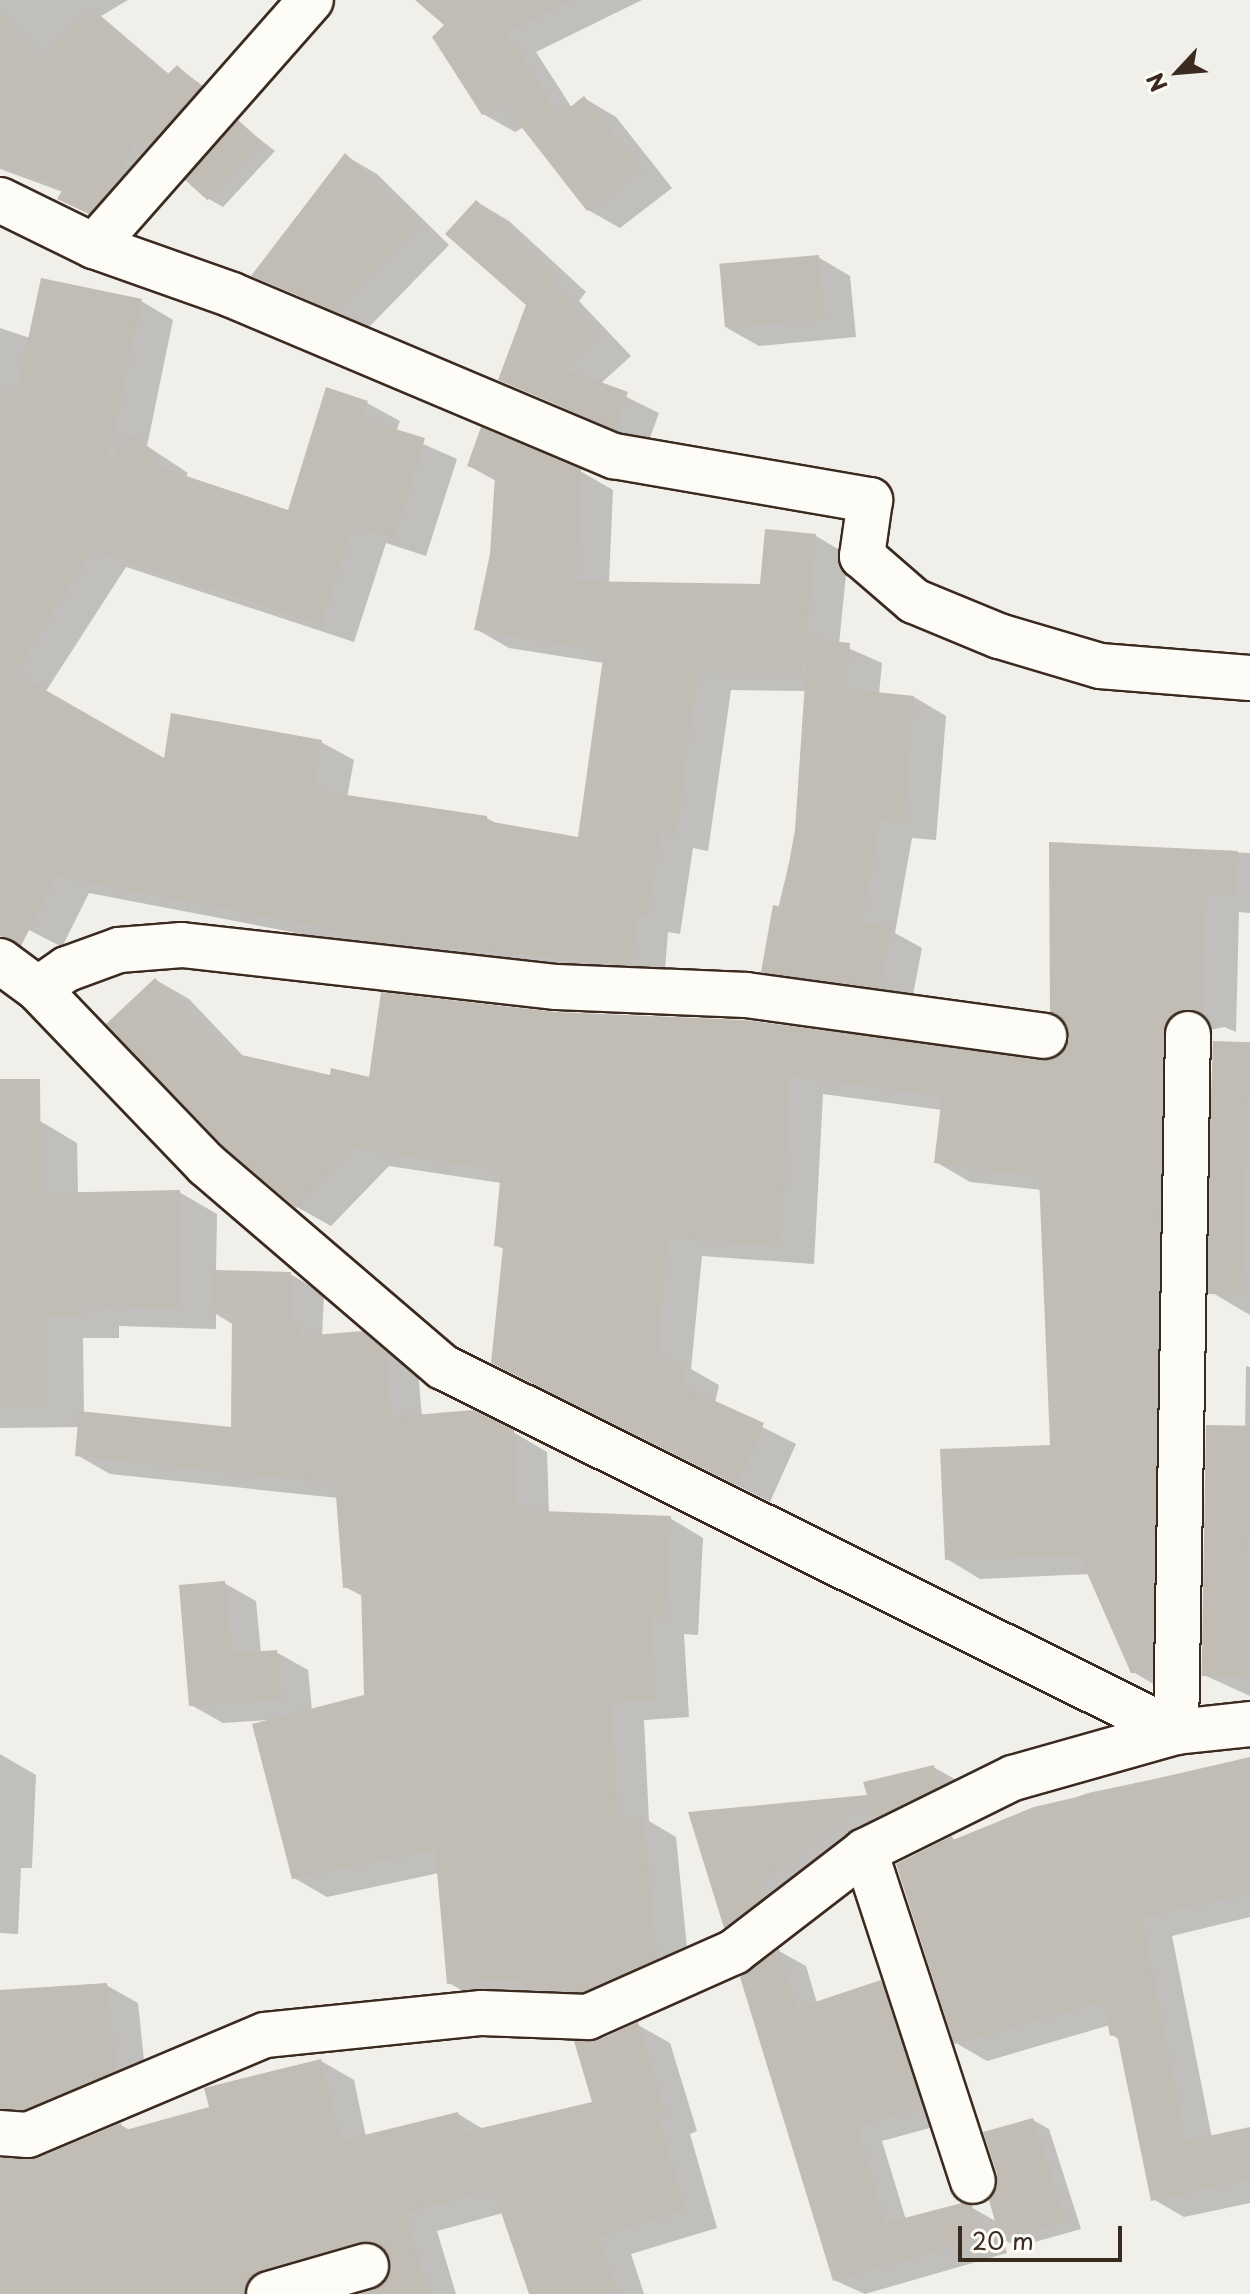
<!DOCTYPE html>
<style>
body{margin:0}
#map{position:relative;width:1250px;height:2294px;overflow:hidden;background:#f1efea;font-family:"Playpen Sans",sans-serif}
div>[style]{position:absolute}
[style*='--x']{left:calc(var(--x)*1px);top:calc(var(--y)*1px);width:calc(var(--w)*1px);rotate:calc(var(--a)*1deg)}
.shadow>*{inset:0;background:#0003}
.building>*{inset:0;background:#c1bcb4;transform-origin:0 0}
.roads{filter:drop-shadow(2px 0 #3b2a1e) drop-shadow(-2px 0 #3b2a1e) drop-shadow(0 2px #3b2a1e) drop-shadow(0 -2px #3b2a1e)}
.minor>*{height:44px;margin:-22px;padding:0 22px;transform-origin:22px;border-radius:22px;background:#fdfcf7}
span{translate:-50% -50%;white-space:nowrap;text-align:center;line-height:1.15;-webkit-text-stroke:6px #fdfcf7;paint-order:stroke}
.north{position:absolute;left:1138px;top:32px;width:80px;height:80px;-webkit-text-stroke:6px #fdfcf7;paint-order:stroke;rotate:244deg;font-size:22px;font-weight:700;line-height:32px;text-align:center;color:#3b2a1e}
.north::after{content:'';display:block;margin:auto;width:28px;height:36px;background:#3b2a1e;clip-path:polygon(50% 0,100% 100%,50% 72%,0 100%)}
.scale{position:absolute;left:958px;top:2226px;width:164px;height:36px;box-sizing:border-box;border:4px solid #3b2a1e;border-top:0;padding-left:10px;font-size:24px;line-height:28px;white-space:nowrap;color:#3b2a1e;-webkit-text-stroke:6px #fdfcf7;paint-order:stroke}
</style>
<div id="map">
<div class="shadow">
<i style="clip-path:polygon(0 0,128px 0,101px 16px,170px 75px,177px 67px,228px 104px,118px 229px,60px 199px,63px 192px,0 169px)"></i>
<i style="clip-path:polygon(419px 0,642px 0,536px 52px,572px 108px,584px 98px,616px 117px,672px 188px,620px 228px,588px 210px,524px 127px,515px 132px,483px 114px,447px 25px)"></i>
<i style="clip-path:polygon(239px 123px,275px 151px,223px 207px,207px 198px)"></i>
<i style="clip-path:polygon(346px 156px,377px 174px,449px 245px,368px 328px,254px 275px)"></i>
<i style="clip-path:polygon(477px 202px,509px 221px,586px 292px,579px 301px,631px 356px,600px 384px,659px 413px,647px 446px,501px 379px,528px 305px)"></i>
<i style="clip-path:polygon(818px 257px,850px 276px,856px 337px,759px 346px,727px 328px)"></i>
<i style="clip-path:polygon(141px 301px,173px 320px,147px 446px,188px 473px,185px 478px,289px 512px,367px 403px,400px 421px,396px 432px,457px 459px,426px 556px,386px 543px,354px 642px,126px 567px,46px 691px,165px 761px,321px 742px,354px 760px,347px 798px,487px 818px,499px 825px,579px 839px,604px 663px,509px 648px,476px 629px,492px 554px,496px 481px,469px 466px,580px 471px,613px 490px,609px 583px,762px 586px,816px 536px,848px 555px,839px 644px,882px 663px,879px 694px,914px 697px,946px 716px,936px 840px,912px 838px,895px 933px,922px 948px,911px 1005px,795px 989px,763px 971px,797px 830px,806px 691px,731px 690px,708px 851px,693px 848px,680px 934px,668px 932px,664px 983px,349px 943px,89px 893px,62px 947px,0 915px,0 328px,30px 338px)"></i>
<i style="clip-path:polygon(1250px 834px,1250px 913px,1239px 912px,1236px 1032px,1224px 1027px,1210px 1030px,1196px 1053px,1167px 1692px,1133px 1672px,1090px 1574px,980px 1579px,947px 1559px,1053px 1447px,1042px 1190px,970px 1182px,936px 1162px,942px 1110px,823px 1094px,814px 1264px,702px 1256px,691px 1369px,719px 1385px,715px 1403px,796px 1444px,770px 1502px,493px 1362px,505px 1250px,496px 1245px,501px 1183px,389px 1166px,331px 1226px,297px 1207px,226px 1145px,156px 980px,189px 999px,246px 1059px,331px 1077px,371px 1079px,556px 1014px,1054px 1061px,1071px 1039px,1051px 844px,1250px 853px)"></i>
<i style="clip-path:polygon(1250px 1044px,1250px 1315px,1211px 1292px)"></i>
<i style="clip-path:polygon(evenodd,0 1120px,40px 1121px,77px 1143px,78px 1194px,179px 1192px,217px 1214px,216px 1272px,290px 1274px,324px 1294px,322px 1337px,363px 1334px,418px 1372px,422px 1416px,513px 1432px,547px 1452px,549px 1514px,670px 1518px,703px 1538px,698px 1635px,684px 1634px,689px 1717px,644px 1720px,649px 1821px,676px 1837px,690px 1978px,617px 2010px,482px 2002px,449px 1983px,439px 1873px,327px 1897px,294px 1878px,268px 1720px,223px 1723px,191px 1705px,224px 1583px,256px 1601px,261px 1653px,276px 1652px,308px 1670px,312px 1711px,366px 1697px,364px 1597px,345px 1587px,338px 1498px,110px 1474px,77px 1455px,80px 1427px,0 1428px,0 1120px,216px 1314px,234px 1325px,233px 1429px,84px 1414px,83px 1338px,119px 1338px,119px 1326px,216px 1329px,216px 1314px)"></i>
<i style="clip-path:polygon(1246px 1366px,1250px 1367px,1250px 1696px,1204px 1675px,1245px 1428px)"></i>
<i style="clip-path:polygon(0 1754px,36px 1775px,32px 1868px,21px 1868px,18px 1934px,0 1933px)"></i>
<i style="clip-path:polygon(1250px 1759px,1250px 1917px,1172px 1936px,1212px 2138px,1250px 2129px,1250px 2203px,1184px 2217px,1153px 2199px,1120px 2040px,1112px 2035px,1110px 2025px,987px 2061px,956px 2043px,952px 1838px,957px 1841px,1088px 1793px)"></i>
<i style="clip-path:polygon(933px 1767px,964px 1784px,756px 1944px,726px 1927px,690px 1813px,869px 1797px)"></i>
<i style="clip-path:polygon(779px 1951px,806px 1966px,817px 2003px,881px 1983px,907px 1998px,948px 2123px,882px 2141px,906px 2220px,971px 2207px,997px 2222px,999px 2187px,1033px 2120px,1049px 2129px,1081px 2229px,1017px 2247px,1003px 2239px,1007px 2253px,865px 2294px,834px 2280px)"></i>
<i style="clip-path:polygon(106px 1985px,138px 2003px,147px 2089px,22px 2129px,0 2116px,0 1992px)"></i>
<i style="clip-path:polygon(638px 2025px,670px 2043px,697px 2131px,690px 2134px,717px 2228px,631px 2254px,644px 2294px,530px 2294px,503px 2213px,437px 2231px,456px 2294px,357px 2294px,385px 2286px,393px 2271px,389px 2261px,272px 2294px,0 2294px,0 2160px,38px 2160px,121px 2125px,131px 2131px,211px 2108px,206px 2089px,321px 2061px,354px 2080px,366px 2137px,458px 2114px,485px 2130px,595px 2103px,598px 2042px)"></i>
</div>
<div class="building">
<i style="clip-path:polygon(415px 0,573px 0,506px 33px,559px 116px,584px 96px,641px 169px,587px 211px,502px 102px,482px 115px,432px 37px,444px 25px)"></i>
<i style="clip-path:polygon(87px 9px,166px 76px,177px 65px,201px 87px,149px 146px,137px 136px,114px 185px,89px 214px,57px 199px,63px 189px,0 165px,0 14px,44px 59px)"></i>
<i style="left:238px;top:120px;width:31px;height:80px;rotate:42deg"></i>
<i style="clip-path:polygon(345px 153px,419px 225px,335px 311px,251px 276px)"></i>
<i style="clip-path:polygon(476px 200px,556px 273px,548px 281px,600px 336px,565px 369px,628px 392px,615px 429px,498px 380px,526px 305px,445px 234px)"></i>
<i style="left:819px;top:255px;width:64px;height:100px;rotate:85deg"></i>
<i style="clip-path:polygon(41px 278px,142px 299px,107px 463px,130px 434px,157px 453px,150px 464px,288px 510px,326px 387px,368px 401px,362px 419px,425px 438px,394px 539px,353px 526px,321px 625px,93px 550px,14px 672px,164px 758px,171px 713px,322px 740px,313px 790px,487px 816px,487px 821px,578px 837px,604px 651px,474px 630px,490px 554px,495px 475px,467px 466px,481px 427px,581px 469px,576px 581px,760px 584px,765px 529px,816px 534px,802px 674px,698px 672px,676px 833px,661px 831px,647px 917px,636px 915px,632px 965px,371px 941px,326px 932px,327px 928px,56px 876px,21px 946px,0 936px,0 387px,16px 396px)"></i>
<i style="clip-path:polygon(808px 638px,850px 643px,846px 689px,914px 696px,904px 823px,880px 821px,862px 922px,891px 928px,880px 988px,761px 972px,773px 905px,781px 907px,795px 830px)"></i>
<i style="clip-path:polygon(1049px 842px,1238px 851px,1237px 895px,1206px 894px,1203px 1015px,1189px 1009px,1177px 1012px,1163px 1034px,1152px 1673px,1131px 1673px,1079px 1555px,945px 1560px,940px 1449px,1050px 1445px,1039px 1176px,934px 1163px,942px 1096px,790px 1076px,781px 1246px,668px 1238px,657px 1358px,686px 1364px,682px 1386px,764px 1423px,736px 1485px,491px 1363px,503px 1247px,494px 1246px,501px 1170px,355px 1148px,296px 1208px,224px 1147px,106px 1024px,155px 978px,228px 1052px,330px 1075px,331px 1068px,369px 1077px,381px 992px,556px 1012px,744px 1020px,1053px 1059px,1069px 1039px,1067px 1026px,1050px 1012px)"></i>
<i style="left:1213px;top:1041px;width:37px;height:253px;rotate:2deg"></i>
<i style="clip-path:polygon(0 1079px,40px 1079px,41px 1193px,180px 1190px,178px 1308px,82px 1305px,82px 1317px,46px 1317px,47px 1406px,0 1407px)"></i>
<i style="clip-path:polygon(212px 1270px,291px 1272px,290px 1323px,301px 1323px,301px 1336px,363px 1331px,386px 1351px,391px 1417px,473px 1410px,514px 1430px,517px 1510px,671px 1516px,665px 1617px,651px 1616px,656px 1699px,612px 1702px,617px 1818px,643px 1816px,657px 1959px,583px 1992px,523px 1988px,523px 1978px,447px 1984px,435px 1849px,292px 1879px,252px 1724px,364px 1695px,361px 1587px,343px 1588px,335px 1483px,75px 1456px,79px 1411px,231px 1427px,232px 1314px,210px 1314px)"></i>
<i style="left:1206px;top:1425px;width:44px;height:251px;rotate:1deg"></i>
<i style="clip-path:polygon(225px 1581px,232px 1653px,277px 1650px,281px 1699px,189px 1706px,179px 1585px)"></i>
<i style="clip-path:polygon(1250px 1757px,1250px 1893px,1142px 1918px,1185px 2141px,1250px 2127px,1250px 2179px,1151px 2201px,1117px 2035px,1110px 2036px,1103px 2001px,954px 2044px,896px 1864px,952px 1836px,953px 1840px,1034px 1807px)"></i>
<i style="clip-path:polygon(934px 1765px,939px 1786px,874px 1819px,868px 1800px,760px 1884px,764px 1897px,724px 1928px,688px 1812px,867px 1795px,863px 1782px)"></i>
<i style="clip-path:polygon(779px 1949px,797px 2008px,881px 1980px,923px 2108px,857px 2126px,885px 2223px,962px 2203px,972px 2205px,981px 2238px,833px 2281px,740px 1977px)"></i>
<i style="clip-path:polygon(107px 1983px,116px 2071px,24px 2110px,0 2108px,0 1990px)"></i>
<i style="clip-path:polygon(638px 2022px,665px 2113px,658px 2115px,685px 2210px,599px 2236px,618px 2294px,529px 2294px,493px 2189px,405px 2213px,429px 2294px,359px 2294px,383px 2284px,390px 2271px,384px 2249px,371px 2242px,262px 2270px,251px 2277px,245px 2294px,0 2294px,0 2158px,37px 2158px,121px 2123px,122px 2131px,209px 2107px,204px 2088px,321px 2059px,340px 2141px,458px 2112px,465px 2132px,592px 2102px,574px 2041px,598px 2040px)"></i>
<i style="clip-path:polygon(1033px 2118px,1066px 2221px,1000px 2239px,989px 2200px,997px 2187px,997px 2174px,983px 2132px)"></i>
</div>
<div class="roads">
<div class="minor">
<i style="--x:0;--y:200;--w:105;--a:26.1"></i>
<i style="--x:94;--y:246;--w:146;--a:19.5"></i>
<i style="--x:232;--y:295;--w:415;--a:22.9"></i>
<i style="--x:614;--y:456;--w:260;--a:9.8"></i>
<i style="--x:870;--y:500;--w:57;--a:98.1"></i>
<i style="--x:862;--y:556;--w:69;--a:40.9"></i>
<i style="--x:914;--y:601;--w:92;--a:22.4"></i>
<i style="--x:999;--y:636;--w:105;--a:16.5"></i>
<i style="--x:1100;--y:666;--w:150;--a:4.6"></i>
<i style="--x:94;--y:246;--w:328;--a:-48.6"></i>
<i style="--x:0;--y:961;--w:47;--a:36.4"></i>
<i style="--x:38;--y:989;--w:244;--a:46.2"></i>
<i style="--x:207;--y:1165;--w:311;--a:40.6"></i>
<i style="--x:443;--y:1367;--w:819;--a:26.47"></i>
<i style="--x:38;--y:989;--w:35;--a:-35"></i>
<i style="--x:67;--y:969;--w:55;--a:-20.1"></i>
<i style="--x:119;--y:950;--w:63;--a:-4.5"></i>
<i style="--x:182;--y:945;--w:377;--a:6.4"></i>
<i style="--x:557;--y:987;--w:189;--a:2.4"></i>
<i style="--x:746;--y:995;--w:301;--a:7.8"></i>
<i style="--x:1176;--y:1732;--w:698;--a:-89.02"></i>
<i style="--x:865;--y:1851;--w:347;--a:71.9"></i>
<i style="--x:0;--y:2133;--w:28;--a:4"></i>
<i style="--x:28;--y:2135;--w:257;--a:-22.9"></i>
<i style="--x:265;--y:2035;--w:218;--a:-5.8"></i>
<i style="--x:482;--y:2013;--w:106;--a:2.2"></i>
<i style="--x:588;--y:2017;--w:160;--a:-24"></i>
<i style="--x:734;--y:1952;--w:165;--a:-37.6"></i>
<i style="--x:865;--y:1851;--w:165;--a:-26.3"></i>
<i style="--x:1013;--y:1778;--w:169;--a:-15.8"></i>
<i style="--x:1176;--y:1732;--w:74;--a:-6.2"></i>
<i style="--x:269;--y:2294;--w:101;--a:-16.1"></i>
</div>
</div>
<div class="north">N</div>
<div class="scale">20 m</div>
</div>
